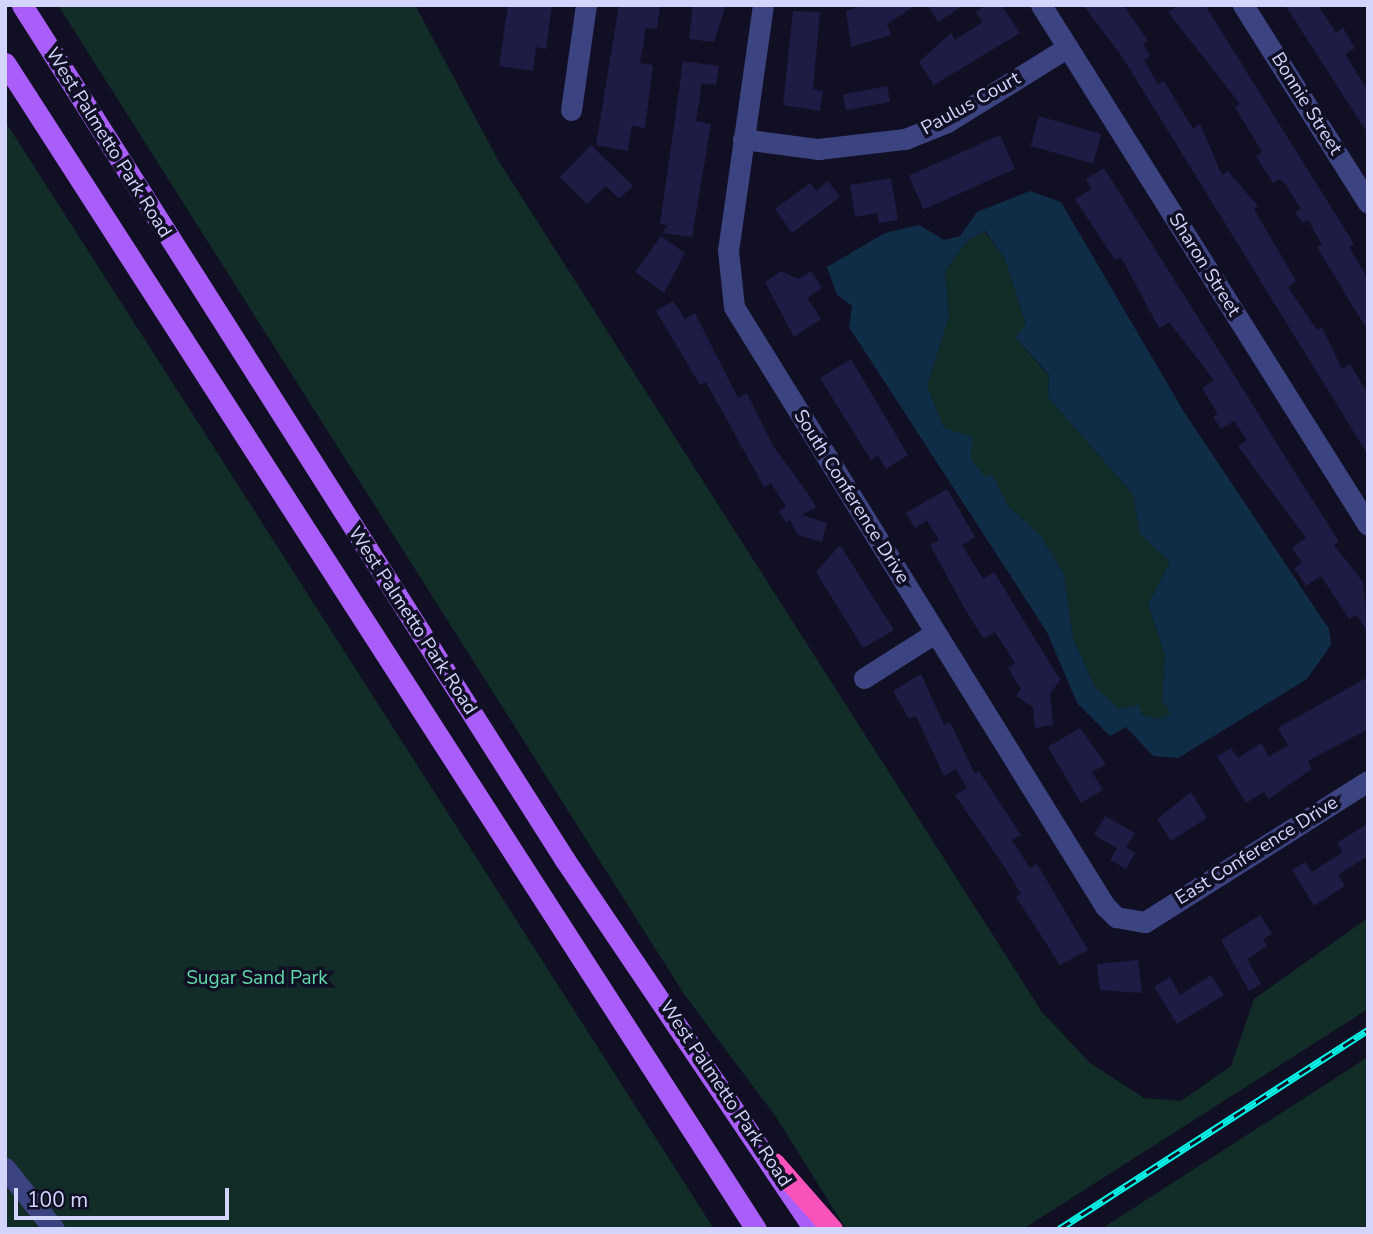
<!DOCTYPE html>
<style>
body{margin:0}
#map{position:relative;width:1373px;height:1234px;overflow:hidden;background:#100f24;font-family:"Nunito Sans",sans-serif}
div>[style]{position:absolute}
[style*='--x']{left:calc(var(--x)*1px);top:calc(var(--y)*1px);width:calc(var(--w)*1px);rotate:calc(var(--a)*1deg)}
.green>*{inset:0;background:#122d28}
.water>*{inset:0;background:#102d47}
.building>*{inset:0;background:#1e1c44;transform-origin:0 0}
.minor>*{height:21px;margin:-10.5px;padding:0 10.5px;transform-origin:10.5px;border-radius:10.5px;background:#3c4381}
.major>*{height:21px;margin:-10.5px;padding:0 10.5px;transform-origin:10.5px;border-radius:10.5px;background:#a95ef9}
.highway>*{height:21px;margin:-10.5px;padding:0 10.5px;transform-origin:10.5px;border-radius:10.5px;background:#f953bb}
.rail>*{height:7px;margin-top:-3.5px;transform-origin:0;background:repeating-linear-gradient(90deg,#100f24 0 13px,#09f4e9 0 26px);box-sizing:border-box;border-block:2px solid #09f4e9}
span{translate:-50% -50%;white-space:nowrap;text-align:center;line-height:1.15;-webkit-text-stroke:7px #100f24;paint-order:stroke}
.street-label{font-size:19px;color:#d3d5fd}
.park-label{font-size:19px;color:#62dbab}
.frame{position:absolute;inset:0;border:7px solid #d3d5fd;pointer-events:none}
.scale{position:absolute;left:14px;top:1188px;width:215px;height:32px;box-sizing:border-box;border:4px solid #d3d5fd;border-top:0;padding-left:9px;font-size:21px;line-height:24px;white-space:nowrap;color:#d3d5fd;-webkit-text-stroke:5px #100f24;paint-order:stroke}
</style>
<div id="map">
<div class="green">
<i style="clip-path:polygon(58px 5px,415px 5px,498px 160px,1042px 1012px,1090px 1063px,1144px 1098px,1181px 1101px,1231px 1066px,1254px 999px,1368px 918px,1368px 1009px,1023px 1229px,846px 1229px,776px 1117px,684px 994px)"></i>
<i style="clip-path:polygon(5px 121px,714px 1229px,5px 1229px)"></i>
<i style="clip-path:polygon(984px 231px,1005px 259px,1026px 325px,1015px 337px,1049px 376px,1048px 397px,1133px 494px,1140px 534px,1170px 562px,1148px 604px,1165px 655px,1162px 701px,1172px 713px,1161px 719px,1142px 715px,1138px 705px,1119px 709px,1095px 687px,1073px 638px,1064px 574px,1040px 535px,1008px 506px,992px 474px,985px 477px,944px 428px,927px 386px,949px 316px,945px 271px,968px 240px)"></i>
<i style="clip-path:polygon(1368px 1057px,1368px 1229px,1101px 1229px)"></i>
</div>
<div class="water">
<i style="clip-path:polygon(evenodd,1030px 191px,1061px 202px,1184px 412px,1329px 629px,1331px 645px,1307px 679px,1178px 758px,1153px 756px,1126px 727px,1110px 736px,1077px 703px,1047px 632px,849px 327px,852px 306px,837px 295px,827px 267px,885px 233px,919px 225px,944px 240px,960px 236px,977px 212px,1030px 191px,985px 231px,1005px 259px,1026px 324px,1015px 337px,1049px 375px,1048px 397px,1133px 494px,1140px 534px,1170px 562px,1148px 604px,1165px 655px,1162px 701px,1171px 713px,1161px 719px,1142px 715px,1139px 705px,1119px 709px,1095px 687px,1073px 638px,1064px 574px,1040px 535px,1008px 506px,992px 474px,985px 477px,971px 459px,972px 437px,944px 428px,927px 386px,949px 316px,945px 271px,968px 240px,985px 231px)"></i>
</div>
<div class="building">
<i style="clip-path:polygon(508px 5px,552px 5px,546px 49px,536px 47px,533px 71px,499px 66px)"></i>
<i style="clip-path:polygon(619px 5px,660px 5px,657px 29px,646px 28px,640px 63px,653px 65px,645px 128px,632px 126px,628px 151px,596px 145px)"></i>
<i style="clip-path:polygon(693px 5px,726px 5px,714px 42px,689px 39px)"></i>
<i style="clip-path:polygon(865px 5px,916px 5px,887px 24px,891px 35px,851px 47px,846px 11px)"></i>
<i style="clip-path:polygon(928px 5px,964px 5px,938px 22px)"></i>
<i style="clip-path:polygon(986px 5px,1001px 5px,1020px 33px,934px 85px,919px 62px,951px 33px,955px 40px,983px 22px,976px 12px)"></i>
<i style="clip-path:polygon(1083px 5px,1123px 5px,1148px 41px,1143px 44px,1150px 56px,1144px 60px,1158px 84px,1164px 81px,1193px 129px,1200px 124px,1222px 175px,1228px 171px,1258px 206px,1254px 209px,1296px 281px,1288px 287px,1317px 330px,1322px 327px,1342px 369px,1350px 364px,1368px 394px,1368px 455px,1123px 58px)"></i>
<i style="clip-path:polygon(1179px 5px,1205px 5px,1354px 244px,1349px 247px,1368px 279px,1368px 331px,1317px 247px,1322px 244px,1308px 220px,1302px 223px,1295px 212px,1301px 209px,1286px 185px,1279px 179px,1273px 183px,1256px 156px,1262px 152px,1235px 107px,1240px 104px,1168px 12px)"></i>
<i style="clip-path:polygon(1285px 5px,1318px 5px,1336px 33px,1343px 28px,1355px 48px,1345px 54px,1368px 91px,1368px 134px)"></i>
<i style="clip-path:polygon(793px 11px,820px 12px,813px 89px,823px 91px,820px 111px,783px 105px)"></i>
<i style="clip-path:polygon(683px 61px,719px 66px,716px 85px,702px 83px,696px 121px,711px 124px,692px 237px,662px 233px,668px 225px,660px 224px)"></i>
<i style="left:887px;top:86px;width:16px;height:45px;rotate:79deg"></i>
<i style="left:1039px;top:116px;width:65px;height:31px;rotate:16deg"></i>
<i style="left:1000px;top:135px;width:37px;height:100px;rotate:66deg"></i>
<i style="clip-path:polygon(591px 145px,633px 186px,619px 199px,606px 186px,587px 204px,560px 177px)"></i>
<i style="clip-path:polygon(1104px 168px,1339px 542px,1334px 545px,1363px 582px,1368px 632px,1356px 615px,1349px 619px,1321px 576px,1306px 586px,1294px 568px,1302px 563px,1292px 548px,1306px 538px,1238px 446px,1247px 440px,1234px 421px,1221px 429px,1213px 417px,1218px 414px,1202px 388px,1214px 380px,1169px 322px,1159px 328px,1121px 257px,1115px 260px,1075px 199px,1092px 189px,1086px 179px)"></i>
<i style="clip-path:polygon(891px 178px,898px 220px,879px 223px,877px 213px,855px 217px,850px 185px)"></i>
<i style="clip-path:polygon(828px 181px,840px 197px,792px 233px,775px 209px,810px 183px,816px 191px)"></i>
<i style="clip-path:polygon(661px 236px,685px 253px,664px 293px,635px 272px)"></i>
<i style="clip-path:polygon(781px 271px,798px 279px,811px 271px,822px 288px,807px 298px,821px 319px,794px 337px,765px 282px)"></i>
<i style="clip-path:polygon(673px 301px,685px 319px,695px 313px,738px 398px,747px 393px,773px 446px,809px 495px,816px 507px,802px 515px,827px 523px,822px 542px,798px 535px,790px 520px,786px 523px,779px 511px,786px 507px,771px 483px,764px 487px,706px 382px,700px 385px,656px 311px)"></i>
<i style="clip-path:polygon(851px 359px,908px 455px,886px 469px,878px 456px,871px 460px,820px 378px)"></i>
<i style="clip-path:polygon(947px 489px,975px 537px,962px 545px,983px 579px,994px 572px,1060px 680px,1050px 694px,1053px 725px,1035px 728px,1033px 707px,1016px 696px,1021px 689px,1008px 668px,1015px 663px,995px 632px,984px 639px,966px 611px,930px 545px,939px 540px,927px 521px,915px 528px,906px 513px)"></i>
<i style="clip-path:polygon(840px 545px,894px 630px,863px 648px,816px 572px)"></i>
<i style="clip-path:polygon(921px 674px,944px 725px,950px 722px,975px 774px,979px 771px,1021px 835px,1012px 840px,1030px 868px,1037px 864px,1088px 950px,1060px 965px,1016px 897px,1021px 894px,1006px 869px,955px 795px,967px 788px,956px 769px,944px 776px,916px 716px,909px 719px,893px 691px)"></i>
<i style="clip-path:polygon(1368px 677px,1368px 729px,1308px 761px,1312px 769px,1269px 799px,1264px 792px,1246px 803px,1217px 756px,1231px 748px,1238px 758px,1261px 743px,1269px 757px,1288px 745px,1278px 728px)"></i>
<i style="clip-path:polygon(1080px 728px,1106px 764px,1092px 772px,1103px 790px,1081px 803px,1048px 747px)"></i>
<i style="clip-path:polygon(1191px 792px,1207px 818px,1171px 841px,1157px 819px)"></i>
<i style="clip-path:polygon(1105px 816px,1135px 833px,1126px 847px,1135px 853px,1126px 869px,1110px 860px,1117px 848px,1094px 835px)"></i>
<i style="clip-path:polygon(1368px 823px,1368px 856px,1338px 875px,1345px 886px,1314px 906px,1292px 870px,1305px 862px,1312px 872px,1343px 852px,1337px 843px)"></i>
<i style="clip-path:polygon(1260px 915px,1272px 934px,1263px 939px,1267px 946px,1247px 959px,1261px 984px,1249px 991px,1221px 940px)"></i>
<i style="clip-path:polygon(1138px 960px,1142px 993px,1100px 990px,1097px 964px)"></i>
<i style="clip-path:polygon(1211px 975px,1224px 995px,1177px 1024px,1154px 987px,1170px 977px,1180px 995px)"></i>
</div>
<div class="minor">
<i style="--x:763;--y:5;--w:247;--a:98.1"></i>
<i style="--x:728;--y:250;--w:57;--a:84"></i>
<i style="--x:734;--y:307;--w:705;--a:58.23"></i>
<i style="--x:1105;--y:906;--w:16;--a:45"></i>
<i style="--x:1116;--y:917;--w:29;--a:10"></i>
<i style="--x:1145;--y:922;--w:264;--a:-32.3"></i>
<i style="--x:1041;--y:5;--w:614;--a:57.84"></i>
<i style="--x:1243;--y:5;--w:234;--a:57.7"></i>
<i style="--x:571;--y:110;--w:106;--a:-81.9"></i>
<i style="--x:743;--y:139;--w:76;--a:7.6"></i>
<i style="--x:818;--y:149;--w:88;--a:-6.6"></i>
<i style="--x:905;--y:139;--w:45;--a:-22"></i>
<i style="--x:947;--y:122;--w:142;--a:-31.8"></i>
<i style="--x:864;--y:678;--w:84;--a:-32.4"></i>
<i style="--x:5;--y:1168;--w:78;--a:51.2"></i>
</div>
<div class="major">
<i style="--x:22;--y:5;--w:1013;--a:57.58"></i>
<i style="--x:565;--y:860;--w:445;--a:56"></i>
<i style="--x:5;--y:63;--w:1387;--a:57.22"></i>
</div>
<div class="highway">
<i style="--x:774;--y:1163;--w:88;--a:48.7"></i>
</div>
<div class="rail">
<i style="--x:1059;--y:1229;--w:368;--a:-32.8"></i>
</div>
<div class="street-label">
<span style="left:971px;top:104px;rotate:-29deg">Paulus Court</span>
<span style="left:1306px;top:104px;rotate:58deg">Bonnie Street</span>
<span style="left:108px;top:143px;rotate:58deg">West Palmetto Park Road</span>
<span style="left:1204px;top:265px;rotate:58deg">Sharon Street</span>
<span style="left:851px;top:497px;rotate:58deg">South Conference Drive</span>
<span style="left:412px;top:621px;rotate:57deg">West Palmetto Park Road</span>
<span style="left:1257px;top:851px;rotate:-32deg">East Conference Drive</span>
<span style="left:725px;top:1094px;rotate:56deg">West Palmetto Park Road</span>
</div>
<div class="park-label">
<span style="left:257px;top:979px">Sugar Sand Park</span>
</div>
<div class="frame"></div>
<div class="scale">100 m</div>
</div>
